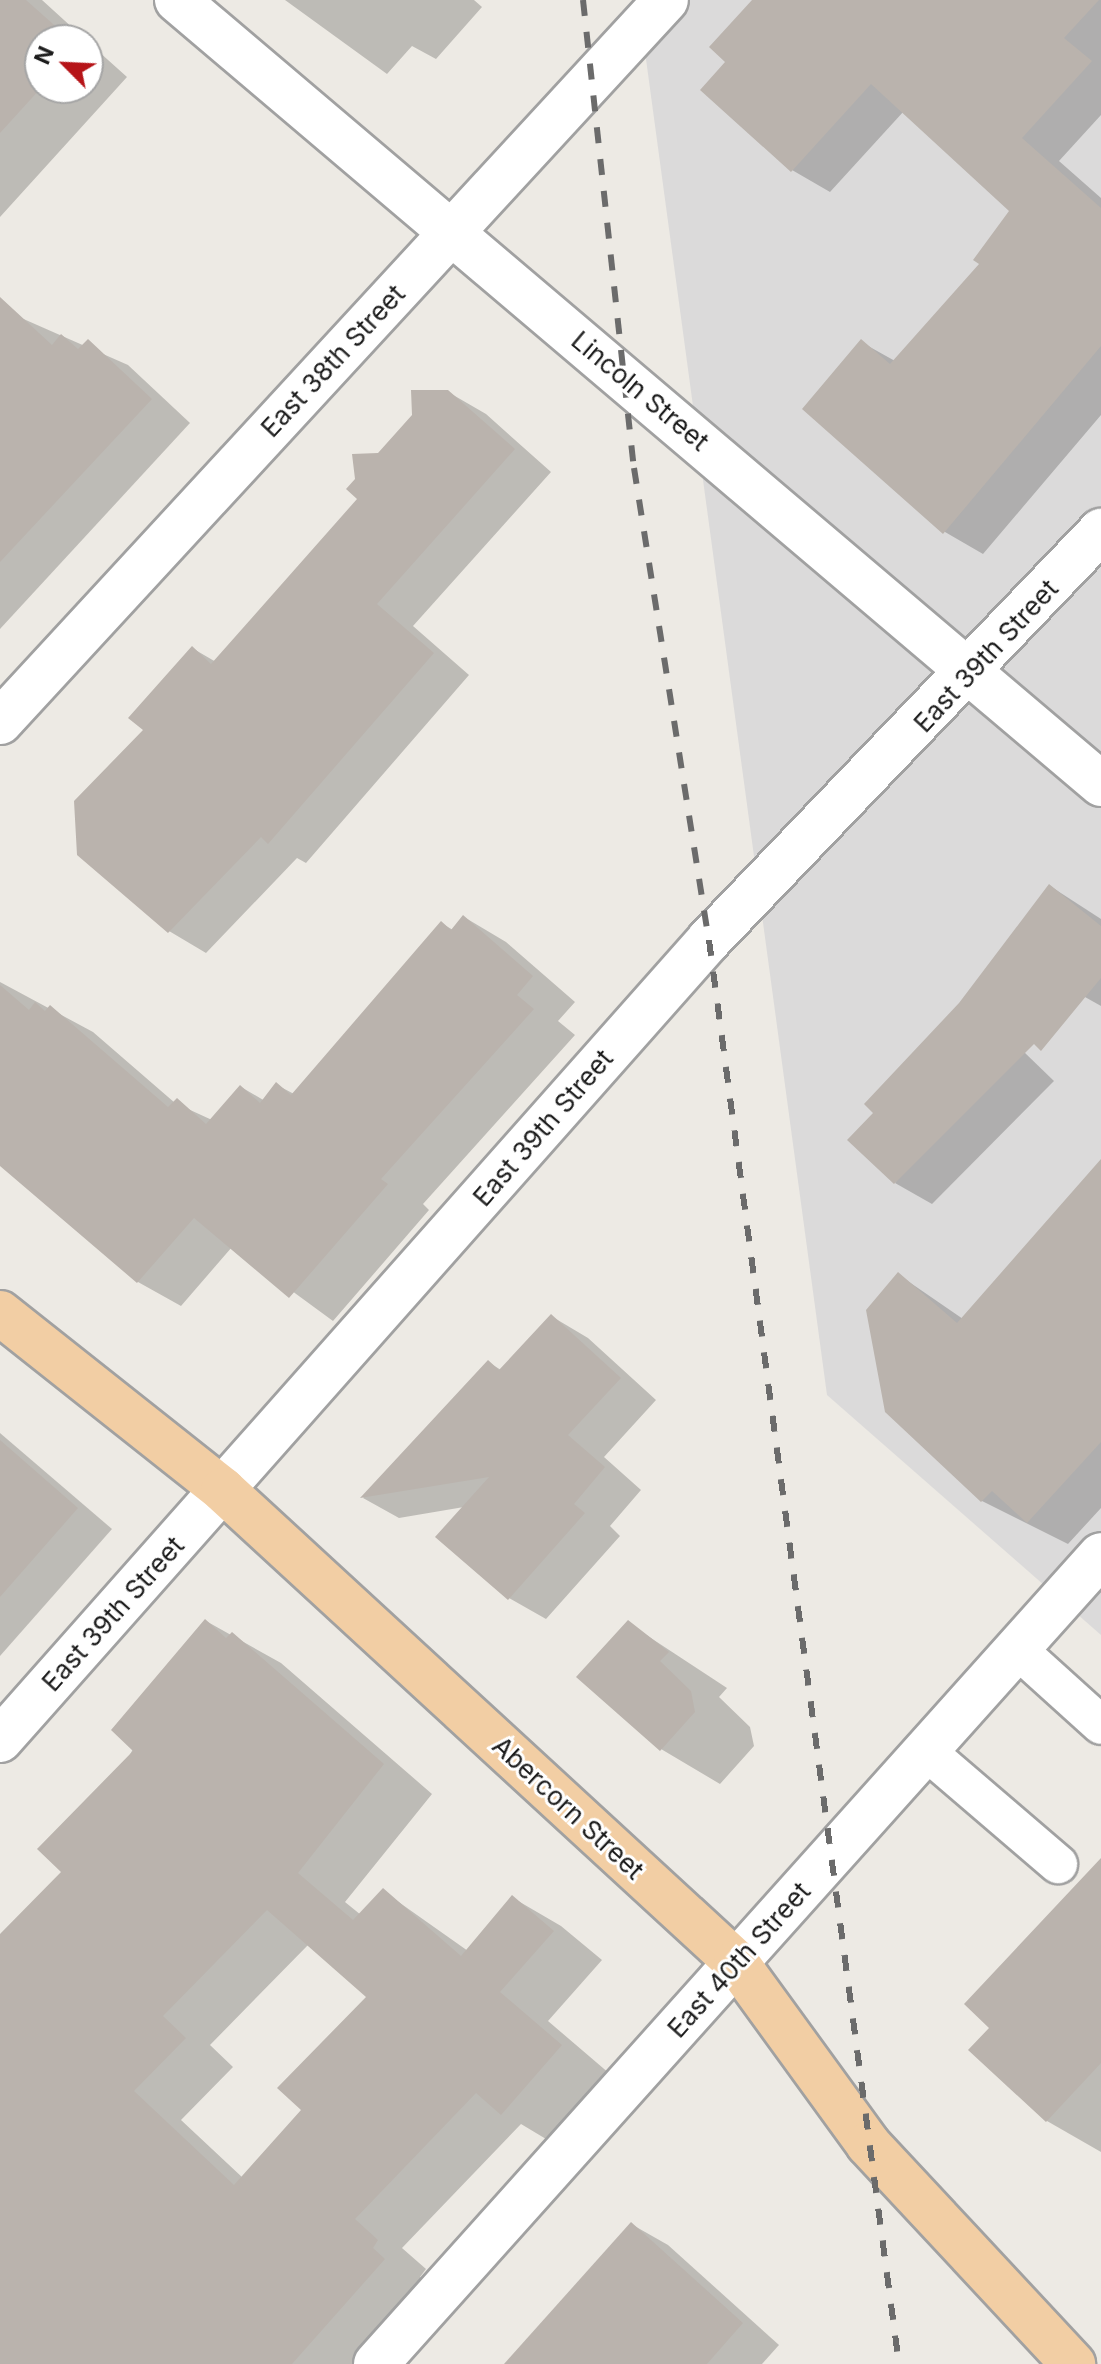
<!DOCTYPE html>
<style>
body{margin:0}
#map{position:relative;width:1101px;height:2364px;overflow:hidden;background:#edeae4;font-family:Inter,sans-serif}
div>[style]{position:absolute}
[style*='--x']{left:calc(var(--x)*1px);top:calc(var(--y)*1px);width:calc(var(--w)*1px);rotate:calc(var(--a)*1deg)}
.residential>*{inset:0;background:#dbdada}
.shadow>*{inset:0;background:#0003}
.building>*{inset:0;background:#bab3ad}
.roads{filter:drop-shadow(2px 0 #a1a1a1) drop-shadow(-2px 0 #a1a1a1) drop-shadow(0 2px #a1a1a1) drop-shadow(0 -2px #a1a1a1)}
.lane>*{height:38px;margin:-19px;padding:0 19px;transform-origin:19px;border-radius:19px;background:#fff}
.street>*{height:44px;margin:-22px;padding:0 22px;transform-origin:22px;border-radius:22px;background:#fff}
.primary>*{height:44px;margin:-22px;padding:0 22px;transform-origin:22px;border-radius:22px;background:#f2cea4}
.rail>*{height:6px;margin-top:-3px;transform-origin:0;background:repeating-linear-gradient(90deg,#6b6b6b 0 16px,transparent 0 32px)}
span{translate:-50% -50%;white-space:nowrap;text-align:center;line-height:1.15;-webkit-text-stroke:6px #fff;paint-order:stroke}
.street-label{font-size:26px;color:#1d1d1d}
.north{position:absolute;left:24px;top:24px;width:80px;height:80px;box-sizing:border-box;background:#fff;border:2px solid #a5a5a5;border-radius:50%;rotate:294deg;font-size:22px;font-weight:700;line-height:32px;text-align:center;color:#1d1d1d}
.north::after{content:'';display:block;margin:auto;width:28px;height:36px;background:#b61418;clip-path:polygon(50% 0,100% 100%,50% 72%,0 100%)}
</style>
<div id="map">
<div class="residential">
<i style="clip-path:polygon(638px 0,1101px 0,1101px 1635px,827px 1395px)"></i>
</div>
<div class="shadow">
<i style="clip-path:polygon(0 0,42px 0,86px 40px,40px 40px,40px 88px,88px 88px,88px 42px,127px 77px,0 217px)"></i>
<i style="clip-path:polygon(285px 0,474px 0,482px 7px,436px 59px,412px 46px,387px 74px)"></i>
<i style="clip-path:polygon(755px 0,1101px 0,1101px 115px,1059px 161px,1101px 198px,1101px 415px,983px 554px,945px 532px,861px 342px,895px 361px,982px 264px,1012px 210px,904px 111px,830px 192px,792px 170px,727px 62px)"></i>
<i style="clip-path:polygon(19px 317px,128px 365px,190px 423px,0 629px,0 338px)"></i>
<i style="clip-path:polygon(448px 392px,486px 414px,551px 472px,413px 626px,469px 675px,306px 863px,297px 858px,206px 953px,169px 931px,146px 730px,192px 648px,216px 662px,360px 499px,379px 455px)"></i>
<i style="clip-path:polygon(1050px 886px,1101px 919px,1101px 1006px,1085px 997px)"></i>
<i style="clip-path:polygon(464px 917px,506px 942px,575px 1002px,558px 1021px,575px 1035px,423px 1204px,429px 1210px,333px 1321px,232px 1247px,181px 1306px,138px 1282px,0 1160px,0 982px,93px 1032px,175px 1103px,212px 1120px,241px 1087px,265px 1101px,277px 1085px,294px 1094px,441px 923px,453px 930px)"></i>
<i style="clip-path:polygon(997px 1026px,1054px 1081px,932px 1204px,895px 1183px)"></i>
<i style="clip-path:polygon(1101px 1165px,1101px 1508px,1068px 1544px,982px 1501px,887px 1411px,899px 1275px,963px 1319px)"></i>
<i style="clip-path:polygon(551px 1316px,588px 1338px,656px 1400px,604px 1457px,641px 1490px,610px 1526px,620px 1536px,546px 1619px,509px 1598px,464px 1507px,399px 1518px,363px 1498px,488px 1362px,501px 1370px)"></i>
<i style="clip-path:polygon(0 1433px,112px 1529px,0 1656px)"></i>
<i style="clip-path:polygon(evenodd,206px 1621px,281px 1663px,432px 1794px,345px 1902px,361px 1915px,383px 1891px,468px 1951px,513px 1898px,561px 1926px,602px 1960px,548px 2021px,610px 2074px,551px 2142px,521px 2124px,402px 2248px,426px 2269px,420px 2277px,432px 2288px,365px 2364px,0 2364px,0 1937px,63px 1872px,206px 1621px,309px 1944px,369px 1996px,303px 2110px,243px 2178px,181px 2120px,233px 2067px,210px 2045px,309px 1944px)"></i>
<i style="clip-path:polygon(628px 1623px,727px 1688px,719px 1697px,750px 1727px,754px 1746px,720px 1784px,661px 1749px)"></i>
<i style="clip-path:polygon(1101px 1879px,1101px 2152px,1047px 2121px,992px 2028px)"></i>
<i style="clip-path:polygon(631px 2224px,668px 2245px,779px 2345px,762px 2364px,505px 2364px)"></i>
</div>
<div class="building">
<i style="clip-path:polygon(0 0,26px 0,71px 40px,40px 40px,41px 88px,0 133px)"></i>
<i style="clip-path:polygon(752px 0,1099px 0,1064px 38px,1092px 61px,1022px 138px,1101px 208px,1101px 346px,943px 534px,802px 409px,861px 339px,890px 364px,979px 264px,973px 260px,1009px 211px,871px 84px,791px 172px,700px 90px,725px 62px,709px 47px)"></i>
<i style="clip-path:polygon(0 297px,52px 345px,61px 334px,78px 349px,88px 339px,152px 399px,0 562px)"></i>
<i style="clip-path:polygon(411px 390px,448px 390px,515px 449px,377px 604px,434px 653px,268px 844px,261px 837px,168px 933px,77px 855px,74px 801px,143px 730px,128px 718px,192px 646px,211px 664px,357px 499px,346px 489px,355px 479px,352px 454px,378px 453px,412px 415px)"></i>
<i style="clip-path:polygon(1049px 884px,1101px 926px,1101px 978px,1041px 1051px,1034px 1044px,894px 1184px,847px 1140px,873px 1113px,864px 1104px,959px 1003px)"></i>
<i style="clip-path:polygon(463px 915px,533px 976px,517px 995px,534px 1009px,381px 1179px,388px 1184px,289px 1298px,194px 1218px,137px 1283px,0 1166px,0 985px,29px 1010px,35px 1002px,45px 1011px,50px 1005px,168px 1107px,177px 1098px,206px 1124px,240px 1085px,260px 1103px,276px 1082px,291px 1095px,441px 921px,451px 930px)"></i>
<i style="clip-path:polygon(1101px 1159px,1101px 1442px,1027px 1523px,992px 1491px,981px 1502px,885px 1412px,866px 1310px,898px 1272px,957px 1323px)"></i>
<i style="clip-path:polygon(551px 1314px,621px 1378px,568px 1435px,605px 1467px,574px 1504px,585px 1513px,508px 1600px,435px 1537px,489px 1477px,360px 1498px,488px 1360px,499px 1370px)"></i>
<i style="clip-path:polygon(0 1440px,78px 1508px,0 1597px)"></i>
<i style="clip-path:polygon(evenodd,205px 1619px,226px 1638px,232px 1632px,384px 1764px,298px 1873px,353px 1920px,383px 1888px,461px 1956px,512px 1895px,554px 1931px,500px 1992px,562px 2045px,501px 2115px,476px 2093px,355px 2219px,378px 2240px,373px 2248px,385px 2259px,292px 2364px,0 2364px,0 1934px,61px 1872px,37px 1849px,133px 1751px,111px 1730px,205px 1619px,267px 1910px,366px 1997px,277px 2088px,301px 2110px,234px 2185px,134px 2091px,186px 2038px,163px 2016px,267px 1910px)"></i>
<i style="clip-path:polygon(628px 1620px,669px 1652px,660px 1661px,691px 1691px,695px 1712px,660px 1751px,576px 1677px)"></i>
<i style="clip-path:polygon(1101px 1858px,1101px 2063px,1046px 2122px,968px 2050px,989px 2028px,964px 2004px)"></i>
<i style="clip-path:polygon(631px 2222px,743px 2323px,707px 2364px,504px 2364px)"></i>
</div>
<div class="roads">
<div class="lane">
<i style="--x:1017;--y:1649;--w:113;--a:42.1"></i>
<i style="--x:926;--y:1751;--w:174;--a:40.6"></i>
</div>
<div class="street">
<i style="--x:177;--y:0;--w:1212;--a:40.31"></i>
<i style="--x:0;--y:722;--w:982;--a:-47.31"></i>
<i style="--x:0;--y:1740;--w:1069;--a:-48.45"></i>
<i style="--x:709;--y:940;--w:567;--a:-46.22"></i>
<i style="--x:376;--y:2364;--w:1086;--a:-48.13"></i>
</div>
<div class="primary">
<i style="--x:0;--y:1313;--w:285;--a:38.4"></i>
<i style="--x:223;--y:1490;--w:697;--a:42.62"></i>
<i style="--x:736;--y:1962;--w:225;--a:54"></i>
<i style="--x:868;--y:2144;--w:301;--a:47"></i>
</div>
</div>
<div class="rail">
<i style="--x:583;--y:0;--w:471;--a:83.8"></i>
<i style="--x:634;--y:468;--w:478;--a:81"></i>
<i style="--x:709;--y:940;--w:1437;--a:82.4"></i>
</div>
<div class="street-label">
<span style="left:333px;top:361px;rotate:-47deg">East 38th Street</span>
<span style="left:640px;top:391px;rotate:40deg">Lincoln Street</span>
<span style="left:986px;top:656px;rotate:-47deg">East 39th Street</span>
<span style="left:543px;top:1128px;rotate:-49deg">East 39th Street</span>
<span style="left:113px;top:1614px;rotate:-48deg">East 39th Street</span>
<span style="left:568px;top:1808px;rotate:43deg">Abercorn Street</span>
<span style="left:739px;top:1960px;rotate:-48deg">East 40th Street</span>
</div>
<div class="north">N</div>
</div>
